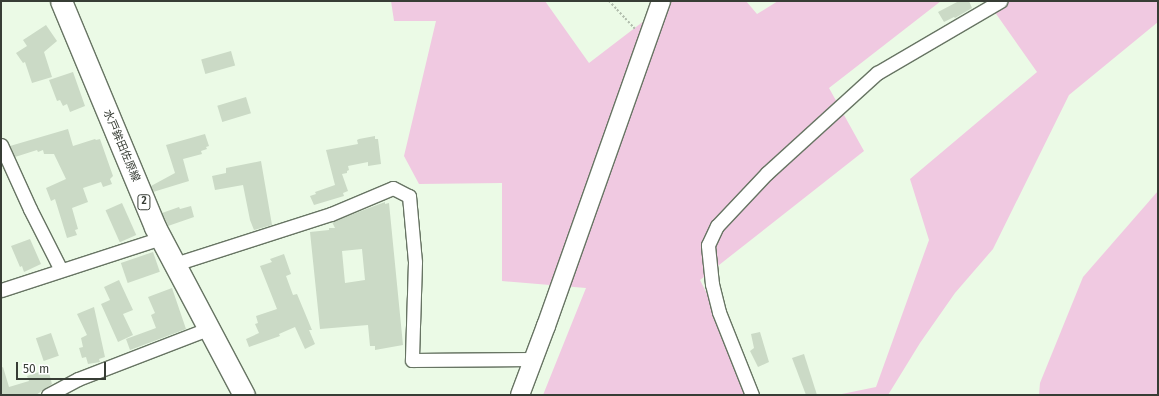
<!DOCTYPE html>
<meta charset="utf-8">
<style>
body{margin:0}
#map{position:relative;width:1159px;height:396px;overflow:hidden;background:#ebfae6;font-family:"Fira Sans","Noto Sans JP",sans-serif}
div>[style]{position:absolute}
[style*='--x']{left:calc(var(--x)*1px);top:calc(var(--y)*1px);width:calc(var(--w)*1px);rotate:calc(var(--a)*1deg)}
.green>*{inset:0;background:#f0c9e1}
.building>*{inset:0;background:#cbdac6;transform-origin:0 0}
.path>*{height:2px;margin-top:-1px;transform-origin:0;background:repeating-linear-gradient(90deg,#b2beae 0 2px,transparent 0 4px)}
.roads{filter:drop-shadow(1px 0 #677463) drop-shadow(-1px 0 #677463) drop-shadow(0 1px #677463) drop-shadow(0 -1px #677463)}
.street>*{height:13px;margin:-6.5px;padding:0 6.5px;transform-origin:6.5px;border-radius:6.5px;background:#fff}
.secondary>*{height:18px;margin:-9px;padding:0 9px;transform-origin:9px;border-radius:9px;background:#fff}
.primary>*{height:21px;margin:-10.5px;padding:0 10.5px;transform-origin:10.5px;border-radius:10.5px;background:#fff}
span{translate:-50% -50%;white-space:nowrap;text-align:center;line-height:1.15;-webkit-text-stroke:3.5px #fff;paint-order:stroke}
.shield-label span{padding:1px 3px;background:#fff;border:1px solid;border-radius:3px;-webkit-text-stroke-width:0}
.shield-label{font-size:10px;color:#373d35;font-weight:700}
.street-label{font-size:11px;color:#373d35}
.frame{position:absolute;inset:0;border:2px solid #373d35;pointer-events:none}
.scale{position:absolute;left:16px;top:362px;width:90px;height:18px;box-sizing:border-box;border:2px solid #373d35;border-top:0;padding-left:5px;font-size:12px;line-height:14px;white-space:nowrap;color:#373d35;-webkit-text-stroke:3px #fff;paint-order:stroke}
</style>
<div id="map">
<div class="green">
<i style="clip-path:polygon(391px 1px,545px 1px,589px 63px,670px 1px,746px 1px,757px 14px,778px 1px,941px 1px,829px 88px,864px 151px,700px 280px,758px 395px,543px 395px,586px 288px,502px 281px,502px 183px,419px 184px,404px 156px,436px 21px,394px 21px)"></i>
<i style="clip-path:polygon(987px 1px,1158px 1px,1158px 22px,1069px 95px,993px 249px,955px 293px,920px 343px,888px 395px,837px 395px,876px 387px,929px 240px,910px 179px,1037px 72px)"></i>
<i style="clip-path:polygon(1158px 191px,1158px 395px,1039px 395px,1040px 383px,1083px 277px)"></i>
</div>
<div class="building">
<i style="clip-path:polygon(959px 1px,969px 1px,972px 8px,955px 18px,954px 17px,944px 22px,938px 12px)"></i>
<i style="clip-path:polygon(46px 25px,57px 41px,44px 52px,52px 77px,32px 83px,25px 62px,23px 63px,16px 53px,27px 46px,23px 40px)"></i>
<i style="left:231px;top:51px;width:15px;height:31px;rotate:74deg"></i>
<i style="clip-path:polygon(73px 72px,85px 106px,70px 112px,67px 104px,63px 106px,60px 100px,57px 101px,49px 80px)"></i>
<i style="left:246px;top:97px;width:17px;height:30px;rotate:73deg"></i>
<i style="clip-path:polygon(68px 129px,73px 146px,95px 139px,96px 140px,100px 139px,113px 176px,110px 179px,112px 184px,103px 187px,101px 182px,83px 188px,88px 202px,72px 208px,78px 229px,75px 230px,77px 235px,67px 238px,55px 199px,51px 201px,46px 188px,66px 179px,54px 154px,44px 154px,43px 150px,38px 152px,37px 150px,15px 157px,10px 146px)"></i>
<i style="clip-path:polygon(205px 134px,209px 146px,206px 147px,207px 149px,201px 151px,202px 154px,183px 159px,189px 181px,153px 192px,151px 186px,175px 173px,166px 145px)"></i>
<i style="clip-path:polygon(375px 136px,375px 139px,378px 139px,381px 164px,368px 166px,368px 162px,348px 166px,349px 170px,347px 171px,347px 173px,342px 174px,348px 191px,343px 193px,344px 196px,314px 205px,310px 196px,316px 194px,315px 192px,335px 185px,326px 150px,358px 144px,357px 140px,359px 139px)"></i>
<i style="clip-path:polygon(261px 161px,272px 225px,254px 230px,250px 220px,243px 185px,215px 190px,212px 176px,226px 173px,226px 168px)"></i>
<i style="clip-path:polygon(evenodd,385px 202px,385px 204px,389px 203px,403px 345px,375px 350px,375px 346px,370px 346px,368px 325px,320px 329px,310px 232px,329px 230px,329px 228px,335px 228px,332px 222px,385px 202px,362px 249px,365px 280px,345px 283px,342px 251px,362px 249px)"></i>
<i style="left:122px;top:203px;width:35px;height:18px;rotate:66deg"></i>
<i style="clip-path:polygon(191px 206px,194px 217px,168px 226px,162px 213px,179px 207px,180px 209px)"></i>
<i style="clip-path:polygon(30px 239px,41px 264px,24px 272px,22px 266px,20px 267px,11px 246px)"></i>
<i style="left:153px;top:252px;width:21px;height:34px;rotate:71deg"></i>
<i style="clip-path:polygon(284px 254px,291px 274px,286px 276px,293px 295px,297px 294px,312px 330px,309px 330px,315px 344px,305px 349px,295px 327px,279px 334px,280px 336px,249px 347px,246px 339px,259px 333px,255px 324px,258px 323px,256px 316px,277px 309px,260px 266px,272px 262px,270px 259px)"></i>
<i style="clip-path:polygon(119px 280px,133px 310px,123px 314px,133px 335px,118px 342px,101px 304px,110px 300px,104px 287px)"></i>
<i style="clip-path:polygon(172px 288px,186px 329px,130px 350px,126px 339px,156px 328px,151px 315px,155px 313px,148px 297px)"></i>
<i style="clip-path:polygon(94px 307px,105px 357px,99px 359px,100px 362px,88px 364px,86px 357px,82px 358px,79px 348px,83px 347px,81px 338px,87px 335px,77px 314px)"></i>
<i style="clip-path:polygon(760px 332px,769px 362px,758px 367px,750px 351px,754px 348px,751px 334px)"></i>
<i style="left:51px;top:333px;width:24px;height:16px;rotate:71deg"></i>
<i style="clip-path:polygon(804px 354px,817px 395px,806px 395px,792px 358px)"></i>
<i style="clip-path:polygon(3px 367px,9px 387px,29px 381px,27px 376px,48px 369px,52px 384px,36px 395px,1px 395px,1px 368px)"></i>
</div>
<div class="path">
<i style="--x:609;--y:1;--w:38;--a:47"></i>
</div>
<div class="roads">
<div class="street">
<i style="--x:1;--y:145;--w:70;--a:65.6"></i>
<i style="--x:30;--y:209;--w:68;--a:63.1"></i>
<i style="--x:175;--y:264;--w:164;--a:-17.8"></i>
<i style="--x:331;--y:214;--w:67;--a:-22.8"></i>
<i style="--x:393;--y:188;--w:18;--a:27"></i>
<i style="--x:409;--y:196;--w:66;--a:84.8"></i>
<i style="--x:415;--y:262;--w:98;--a:91.8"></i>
<i style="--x:412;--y:360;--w:122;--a:-0.5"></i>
<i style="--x:1;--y:290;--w:168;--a:-18"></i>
<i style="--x:48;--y:395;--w:34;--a:-28"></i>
<i style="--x:78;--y:379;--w:142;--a:-21.1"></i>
<i style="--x:752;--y:395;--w:89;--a:-111.7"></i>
<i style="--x:719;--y:312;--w:29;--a:-104"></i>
<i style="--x:712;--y:284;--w:39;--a:-96"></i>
<i style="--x:708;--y:245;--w:21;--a:-65"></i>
<i style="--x:717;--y:226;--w:73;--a:-46.7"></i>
<i style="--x:767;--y:173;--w:149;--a:-42.3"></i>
<i style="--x:877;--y:73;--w:143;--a:-30.3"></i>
</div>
<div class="secondary">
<i style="--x:520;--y:395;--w:74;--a:-69.4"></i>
<i style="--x:546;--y:326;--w:345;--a:-70.5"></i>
</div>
<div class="primary">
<i style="--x:61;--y:1;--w:245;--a:67.4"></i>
<i style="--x:155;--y:227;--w:190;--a:62.1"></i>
</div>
</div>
<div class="shield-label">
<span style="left:144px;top:202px">2</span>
</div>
<div class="street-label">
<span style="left:121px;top:146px;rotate:67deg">水戸鉾田佐原線</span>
</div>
<div class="frame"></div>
<div class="scale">50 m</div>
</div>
